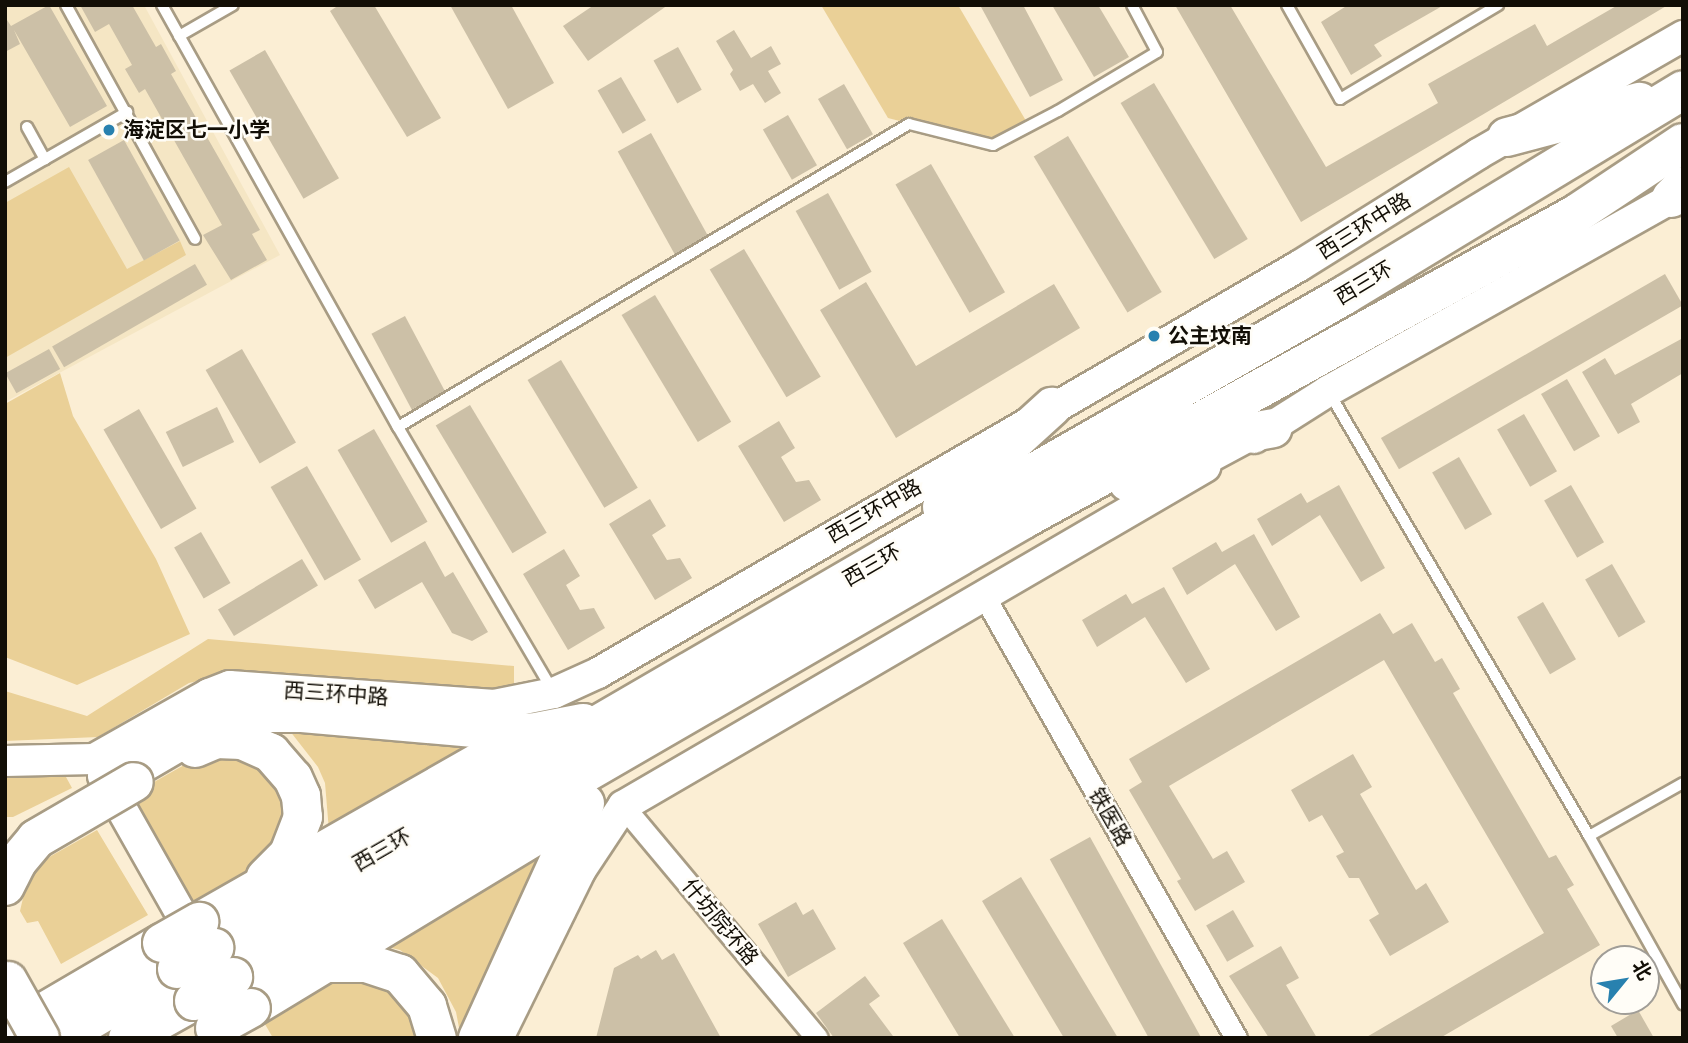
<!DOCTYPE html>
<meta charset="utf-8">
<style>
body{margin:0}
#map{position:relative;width:1688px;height:1043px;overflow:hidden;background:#fbeed4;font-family:Karla,"Noto Sans SC",sans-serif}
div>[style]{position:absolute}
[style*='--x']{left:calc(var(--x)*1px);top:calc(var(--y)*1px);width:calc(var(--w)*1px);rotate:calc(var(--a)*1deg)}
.built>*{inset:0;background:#f5e6c4}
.green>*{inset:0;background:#ead097}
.building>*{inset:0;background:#ccc0a7;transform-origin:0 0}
.roads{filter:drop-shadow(2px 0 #a89c84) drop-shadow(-2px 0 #a89c84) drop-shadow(0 2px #a89c84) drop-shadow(0 -2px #a89c84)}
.lane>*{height:10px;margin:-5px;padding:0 5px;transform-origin:5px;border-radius:5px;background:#fff}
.street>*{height:21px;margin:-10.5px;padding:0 10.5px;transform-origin:10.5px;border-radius:10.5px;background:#fff}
.secondary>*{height:30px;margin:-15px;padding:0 15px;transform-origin:15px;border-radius:15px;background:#fff}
.highway>*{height:38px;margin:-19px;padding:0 19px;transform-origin:19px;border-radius:19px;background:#fff}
.bridges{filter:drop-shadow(2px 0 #a89c84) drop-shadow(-2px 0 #a89c84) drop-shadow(0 2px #a89c84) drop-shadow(0 -2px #a89c84)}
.highway-bridge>*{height:38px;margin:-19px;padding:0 19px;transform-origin:19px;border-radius:19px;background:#fff}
.dots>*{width:19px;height:19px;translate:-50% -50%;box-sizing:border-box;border:4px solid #fffdf7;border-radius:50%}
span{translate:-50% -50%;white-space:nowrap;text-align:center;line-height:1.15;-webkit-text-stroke:5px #fffdf7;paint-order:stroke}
.poi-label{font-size:21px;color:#120e06;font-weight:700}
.left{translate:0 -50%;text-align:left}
.street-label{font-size:21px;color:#120e06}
.frame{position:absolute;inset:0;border:7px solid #120e06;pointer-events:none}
.north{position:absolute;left:1590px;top:945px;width:70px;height:70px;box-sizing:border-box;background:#fffdf7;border:2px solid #a09d97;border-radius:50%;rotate:60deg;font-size:19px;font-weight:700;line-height:28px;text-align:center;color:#120e06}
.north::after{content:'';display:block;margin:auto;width:24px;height:32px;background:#2881af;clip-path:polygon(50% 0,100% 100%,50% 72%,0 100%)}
</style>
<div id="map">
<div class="built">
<i style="clip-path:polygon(5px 5px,144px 5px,280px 255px,5px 402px)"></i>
</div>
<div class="green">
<i style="clip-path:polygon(821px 5px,958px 5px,1029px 126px,993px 145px,888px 118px)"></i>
<i style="clip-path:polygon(69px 167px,127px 269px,180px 241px,186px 255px,5px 358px,5px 203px)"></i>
<i style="clip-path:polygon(60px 373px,73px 416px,156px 559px,190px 634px,77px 685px,5px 657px,5px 404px)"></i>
<i style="clip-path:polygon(208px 639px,514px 666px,514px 687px,500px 694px,210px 678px,189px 683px,98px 737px,5px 741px,5px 691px,87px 716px)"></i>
<i style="clip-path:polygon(286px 726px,485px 741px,329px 831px,325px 783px,318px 767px)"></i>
<i style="clip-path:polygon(214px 748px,266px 764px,293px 803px,268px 861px,192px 902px,133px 794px)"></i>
<i style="clip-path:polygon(5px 777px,66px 777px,72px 788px,13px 817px,5px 817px)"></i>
<i style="clip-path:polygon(97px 830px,148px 915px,61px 964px,38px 921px,27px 923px,20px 911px,23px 898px,33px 871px,51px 856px)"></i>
<i style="clip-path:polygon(548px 846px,461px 1038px,456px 1012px,438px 978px,400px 950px,383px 946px)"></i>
<i style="clip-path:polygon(331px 979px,383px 982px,409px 1002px,425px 1038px,273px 1038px,262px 1019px)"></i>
</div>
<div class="building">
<i style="clip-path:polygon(49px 5px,107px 106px,70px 127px,14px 30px,20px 44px,5px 52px,5px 17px,11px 26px)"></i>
<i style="clip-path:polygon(80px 5px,132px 5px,156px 47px,161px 44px,176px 71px,171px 74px,260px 230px,252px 234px,267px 260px,231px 280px,203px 235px,222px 225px,145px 89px,139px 93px,125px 69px,132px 65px,109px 24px,95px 32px)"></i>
<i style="clip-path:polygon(339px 5px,374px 5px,441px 118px,407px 137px,330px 11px)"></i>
<i style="clip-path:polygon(450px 5px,511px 5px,554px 83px,508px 109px)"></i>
<i style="clip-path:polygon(594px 5px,668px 5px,588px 61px,563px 26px)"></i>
<i style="clip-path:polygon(980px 5px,1023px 5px,1063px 80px,1030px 97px)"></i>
<i style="clip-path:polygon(1052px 5px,1098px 5px,1129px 57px,1094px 77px)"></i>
<i style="clip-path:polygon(1175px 5px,1230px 5px,1326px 167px,1438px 103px,1428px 84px,1535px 24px,1547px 46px,1618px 5px,1668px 5px,1301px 222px)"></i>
<i style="clip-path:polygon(1348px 5px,1444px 5px,1374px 45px,1382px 56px,1351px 75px,1321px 22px)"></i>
<i style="clip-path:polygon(734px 30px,751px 58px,771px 46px,781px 64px,768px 71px,781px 93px,765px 103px,753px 84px,740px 91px,730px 74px,733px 70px,716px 41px)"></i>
<i style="left:678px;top:47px;width:49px;height:28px;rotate:61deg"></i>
<i style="left:265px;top:50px;width:148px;height:41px;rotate:60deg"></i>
<i style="left:621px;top:77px;width:50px;height:27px;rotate:60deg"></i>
<i style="left:1154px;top:83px;width:182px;height:39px;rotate:59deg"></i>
<i style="left:844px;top:84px;width:58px;height:30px;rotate:60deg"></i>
<i style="left:788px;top:115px;width:58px;height:29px;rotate:60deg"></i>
<i style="left:651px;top:133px;width:118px;height:38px;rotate:61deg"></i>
<i style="left:1068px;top:136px;width:182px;height:40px;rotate:59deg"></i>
<i style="left:124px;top:140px;width:115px;height:41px;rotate:61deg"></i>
<i style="left:931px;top:164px;width:148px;height:41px;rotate:60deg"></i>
<i style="left:828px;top:193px;width:90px;height:37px;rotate:61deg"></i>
<i style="left:744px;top:249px;width:149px;height:40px;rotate:59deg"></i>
<i style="left:195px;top:264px;width:24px;height:165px;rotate:60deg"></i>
<i style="left:1665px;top:274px;width:36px;height:328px;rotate:60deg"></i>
<i style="clip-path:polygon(866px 282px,916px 366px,1054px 284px,1080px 328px,896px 438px,820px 310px)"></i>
<i style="left:655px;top:295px;width:148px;height:39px;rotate:59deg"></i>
<i style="left:405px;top:316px;width:86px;height:38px;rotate:62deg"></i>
<i style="clip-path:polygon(1683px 338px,1683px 373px,1631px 404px,1640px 422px,1618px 434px,1582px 372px,1605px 358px,1615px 375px)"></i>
<i style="left:49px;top:349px;width:23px;height:50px;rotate:61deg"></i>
<i style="left:242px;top:349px;width:108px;height:42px;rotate:60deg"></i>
<i style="left:561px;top:360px;width:149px;height:39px;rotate:59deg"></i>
<i style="left:1567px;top:379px;width:66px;height:30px;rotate:60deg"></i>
<i style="left:470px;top:405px;width:149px;height:40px;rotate:59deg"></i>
<i style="left:217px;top:407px;width:39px;height:57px;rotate:64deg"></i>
<i style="left:139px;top:409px;width:115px;height:41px;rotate:60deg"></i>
<i style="left:1524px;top:414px;width:66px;height:31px;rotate:60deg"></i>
<i style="clip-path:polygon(779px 421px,795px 448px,781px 457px,796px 482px,809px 480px,821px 500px,784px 522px,738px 446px)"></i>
<i style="left:374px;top:429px;width:107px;height:42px;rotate:60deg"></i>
<i style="left:1459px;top:457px;width:66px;height:31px;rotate:60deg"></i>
<i style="left:307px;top:466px;width:108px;height:42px;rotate:60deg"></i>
<i style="clip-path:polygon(1339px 485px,1385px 568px,1361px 582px,1320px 515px,1272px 546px,1257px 519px,1301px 493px,1307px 503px)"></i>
<i style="left:1571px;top:485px;width:66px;height:31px;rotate:60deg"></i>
<i style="clip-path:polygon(650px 499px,666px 526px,652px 535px,667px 560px,680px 558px,692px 578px,655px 600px,609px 524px)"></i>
<i style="left:201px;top:532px;width:59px;height:31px;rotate:60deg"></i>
<i style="clip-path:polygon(1254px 534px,1300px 617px,1276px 631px,1235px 564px,1187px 595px,1172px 568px,1216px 542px,1222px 552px)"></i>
<i style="clip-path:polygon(425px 541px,445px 577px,453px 572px,488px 632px,472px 641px,452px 633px,422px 582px,375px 609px,358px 580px)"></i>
<i style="clip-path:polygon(564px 549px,580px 576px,566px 585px,580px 610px,594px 608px,605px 628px,568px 650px,523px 574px)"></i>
<i style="left:302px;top:559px;width:31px;height:98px;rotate:59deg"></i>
<i style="left:1612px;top:564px;width:67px;height:31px;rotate:60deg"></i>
<i style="clip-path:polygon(1164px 587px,1210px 669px,1186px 683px,1145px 617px,1097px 647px,1082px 620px,1126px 594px,1132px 604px)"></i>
<i style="left:1543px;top:602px;width:66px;height:30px;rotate:60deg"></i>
<i style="clip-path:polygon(1380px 613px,1393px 634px,1412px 623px,1435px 662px,1442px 658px,1460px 689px,1453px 693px,1549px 858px,1556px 855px,1574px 885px,1567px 889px,1600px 945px,1440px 1038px,1365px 1038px,1544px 933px,1384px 660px,1169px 786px,1213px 859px,1227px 851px,1245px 882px,1195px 911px,1177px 881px,1181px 879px,1129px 790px,1142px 782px,1129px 759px)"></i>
<i style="clip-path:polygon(1353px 754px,1372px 787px,1360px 794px,1416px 890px,1426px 883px,1449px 922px,1390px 956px,1369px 920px,1379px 914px,1359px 878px,1349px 878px,1336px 856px,1344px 852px,1322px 815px,1309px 822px,1291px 790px)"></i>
<i style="left:1090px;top:837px;width:230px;height:46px;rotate:61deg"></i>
<i style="clip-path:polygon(1021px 877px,1118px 1038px,1064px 1038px,982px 901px)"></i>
<i style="clip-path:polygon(796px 902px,803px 915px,813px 909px,836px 949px,788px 977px,758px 924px)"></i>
<i style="left:1233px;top:910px;width:42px;height:31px;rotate:60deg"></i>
<i style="clip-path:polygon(942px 919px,1015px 1038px,960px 1038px,903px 943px)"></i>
<i style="clip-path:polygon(1281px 946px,1299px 978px,1286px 985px,1317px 1038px,1269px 1038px,1229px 976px)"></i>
<i style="clip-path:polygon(656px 950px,662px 960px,674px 953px,721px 1038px,596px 1038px,614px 968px,638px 955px,641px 959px)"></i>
<i style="clip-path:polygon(865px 976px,880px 996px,869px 1004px,893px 1036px,834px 1038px,816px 1013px)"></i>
<i style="clip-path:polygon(1638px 1010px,1654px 1038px,1618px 1038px,1611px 1026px)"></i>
</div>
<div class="roads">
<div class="lane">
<i style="--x:66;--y:5;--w:267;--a:61.1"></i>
<i style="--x:162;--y:5;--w:484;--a:60.8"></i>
<i style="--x:398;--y:427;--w:305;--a:59.6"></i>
<i style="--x:1287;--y:5;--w:108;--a:60.6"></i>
<i style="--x:1340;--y:99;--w:184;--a:-30.7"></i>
<i style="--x:179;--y:36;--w:62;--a:-29.9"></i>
<i style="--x:27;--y:127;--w:37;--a:61"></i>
<i style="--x:5;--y:182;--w:141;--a:-29.8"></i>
<i style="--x:1330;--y:394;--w:512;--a:59.63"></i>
<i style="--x:1589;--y:836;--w:193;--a:60.8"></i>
<i style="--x:398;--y:427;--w:594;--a:-30.67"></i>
<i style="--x:909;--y:124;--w:87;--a:14"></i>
<i style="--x:993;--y:145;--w:73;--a:-27.6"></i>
<i style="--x:1058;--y:111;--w:115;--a:-30.8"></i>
<i style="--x:1157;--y:52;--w:53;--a:-118"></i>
<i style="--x:1589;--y:836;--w:108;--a:-29.4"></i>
</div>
<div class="street">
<i style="--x:984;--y:596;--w:509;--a:60.31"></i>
<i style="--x:623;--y:806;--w:302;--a:50.1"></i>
</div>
<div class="secondary">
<i style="--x:1254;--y:438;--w:88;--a:-32.4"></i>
<i style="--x:1328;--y:391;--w:407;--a:-29.3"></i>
<i style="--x:5;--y:761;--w:89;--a:-1.3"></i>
<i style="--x:94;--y:759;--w:132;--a:-29.5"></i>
<i style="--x:209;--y:694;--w:22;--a:-21"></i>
<i style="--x:230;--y:686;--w:265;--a:4.1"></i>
<i style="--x:494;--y:705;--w:61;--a:-11.3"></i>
<i style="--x:554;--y:693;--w:48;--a:-24.4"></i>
<i style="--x:598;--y:673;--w:811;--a:-30.14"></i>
<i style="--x:1299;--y:266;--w:211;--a:-32"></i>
<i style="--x:1478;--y:154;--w:237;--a:-29.9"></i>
<i style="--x:103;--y:776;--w:195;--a:60.5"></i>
<i style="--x:498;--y:1038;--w:186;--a:-63.8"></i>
<i style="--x:580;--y:871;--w:78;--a:-56.5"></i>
<i style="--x:623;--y:806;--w:674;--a:-30.22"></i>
</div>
<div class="highway">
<i style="--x:1507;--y:137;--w:137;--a:-14.9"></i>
<i style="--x:1671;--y:198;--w:17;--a:-45"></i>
<i style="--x:1128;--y:482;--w:82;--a:-19.3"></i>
<i style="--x:1205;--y:455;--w:47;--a:-28.2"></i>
<i style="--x:1246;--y:433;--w:27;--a:-10"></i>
<i style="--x:942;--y:507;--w:149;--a:-42.3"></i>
<i style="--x:195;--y:748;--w:23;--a:-23"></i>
<i style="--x:216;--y:739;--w:26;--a:2"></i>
<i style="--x:242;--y:740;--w:32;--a:24"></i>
<i style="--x:271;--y:753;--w:33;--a:49"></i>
<i style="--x:293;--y:778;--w:20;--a:66"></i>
<i style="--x:301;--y:796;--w:21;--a:85"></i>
<i style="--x:303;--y:817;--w:40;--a:111"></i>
<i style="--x:289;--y:854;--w:33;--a:135"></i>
<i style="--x:125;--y:773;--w:95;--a:-30.3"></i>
<i style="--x:207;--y:725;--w:35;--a:-20"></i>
<i style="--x:240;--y:713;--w:62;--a:0"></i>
<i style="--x:302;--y:713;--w:230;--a:5"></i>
<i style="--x:531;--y:733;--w:53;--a:-10.9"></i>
<i style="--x:199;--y:922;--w:382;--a:-29.7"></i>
<i style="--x:214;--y:948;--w:780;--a:-30.18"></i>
<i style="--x:888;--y:556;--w:526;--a:-29.73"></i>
<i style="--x:1345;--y:295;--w:395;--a:-31.2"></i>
<i style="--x:323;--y:963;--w:43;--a:0"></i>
<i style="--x:366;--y:963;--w:36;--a:18"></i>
<i style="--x:400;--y:974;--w:42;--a:49.8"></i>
<i style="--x:427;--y:1006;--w:34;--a:73"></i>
<i style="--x:233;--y:977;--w:914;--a:-30.07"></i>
<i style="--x:1024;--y:519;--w:631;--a:-28.92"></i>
<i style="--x:1576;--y:214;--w:128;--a:-33.6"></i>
<i style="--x:251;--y:1008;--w:388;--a:-31.2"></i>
<i style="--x:5;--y:1035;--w:182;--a:-30.4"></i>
<i style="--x:60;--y:1038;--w:136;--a:-30.5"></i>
<i style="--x:128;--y:1038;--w:76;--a:-29.3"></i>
<i style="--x:478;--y:1038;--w:258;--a:-65.5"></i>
</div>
</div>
<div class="bridges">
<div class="highway-bridge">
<i style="--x:5;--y:886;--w:27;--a:-63"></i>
<i style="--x:17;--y:862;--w:30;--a:-50"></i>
<i style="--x:36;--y:839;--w:113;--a:-30.2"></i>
<i style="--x:162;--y:943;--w:43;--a:-29.6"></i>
<i style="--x:177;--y:969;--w:43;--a:-29.6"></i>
<i style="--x:8;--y:981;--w:65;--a:60.7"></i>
<i style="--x:194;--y:1001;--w:46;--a:-31.6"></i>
<i style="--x:215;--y:1028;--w:41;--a:-29.1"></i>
</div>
</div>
<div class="dots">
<i style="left:109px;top:130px;background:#2881af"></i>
<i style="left:1154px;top:336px;background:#2881af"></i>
</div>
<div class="poi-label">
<span class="left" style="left:123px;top:130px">海淀区七一小学</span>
<span class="left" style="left:1168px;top:336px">公主坟南</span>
</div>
<div class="street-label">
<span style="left:1364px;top:226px;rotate:-32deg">西三环中路</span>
<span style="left:1364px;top:283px;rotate:-31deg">西三环</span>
<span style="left:874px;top:511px;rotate:-30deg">西三环中路</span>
<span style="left:872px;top:565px;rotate:-30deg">西三环</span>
<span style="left:336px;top:694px;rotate:4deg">西三环中路</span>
<span style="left:1110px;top:817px;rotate:60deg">铁医路</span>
<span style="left:382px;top:850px;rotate:-30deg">西三环</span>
<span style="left:720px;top:922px;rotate:50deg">什坊院环路</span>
</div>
<div class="frame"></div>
<div class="north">北</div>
</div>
